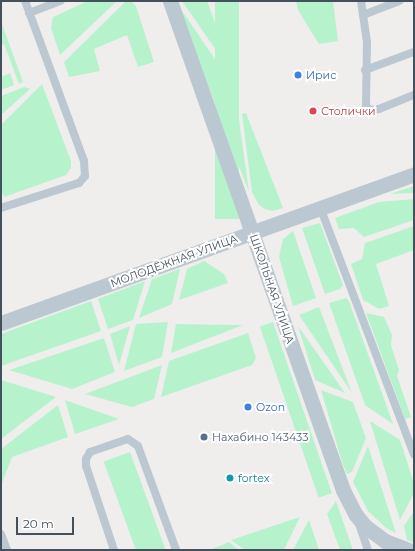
<!DOCTYPE html>
<meta charset="utf-8">
<style>
body{margin:0}
#map{position:relative;width:415px;height:551px;overflow:hidden;background:#f0eded;font-family:Montserrat,sans-serif}
div>[style]{position:absolute}
[style*='--x']{left:calc(var(--x)*1px);top:calc(var(--y)*1px);width:calc(var(--w)*1px);rotate:calc(var(--a)*1deg)}
.green>*{inset:0;background:#b6f3cd;transform-origin:0 0}
.service>*{height:8px;margin:-4px;padding:0 4px;transform-origin:4px;border-radius:4px;background:#bcc8d1}
.minor>*{height:15px;margin:-7.5px;padding:0 7.5px;transform-origin:7.5px;border-radius:7.5px;background:#bcc8d1}
.dots>*{width:11px;height:11px;translate:-50% -50%;box-sizing:border-box;border:2px solid #fff;border-radius:50%}
span{translate:-50% -50%;white-space:nowrap;text-align:center;line-height:1.15;-webkit-text-stroke:4px #fff;paint-order:stroke}
.shop-label{font-size:11px;color:#366cbe}
.left{translate:0 -50%;text-align:left}
.health-label{font-size:11px;color:#be3a42}
.street-label{font-size:11px;color:#44515c}
.service-label{font-size:11px;color:#4e5e75}
.culture-label{font-size:11px;color:#0d838f}
.frame{position:absolute;inset:0;border:2px solid #44515c;pointer-events:none}
.scale{position:absolute;left:16px;top:517px;width:58px;height:18px;box-sizing:border-box;border:2px solid #44515c;border-top:0;padding-left:5px;font-size:12px;line-height:14px;white-space:nowrap;color:#44515c;-webkit-text-stroke:3px #fff;paint-order:stroke}
</style>
<div id="map">
<div class="green">
<i style="clip-path:polygon(88px 1px,117px 1px,60px 55px,51px 28px,53px 17px)"></i>
<i style="clip-path:polygon(126px 1px,131px 1px,136px 6px,154px 62px,138px 67px,127px 35px,94px 49px,100px 71px,69px 77px,64px 62px)"></i>
<i style="clip-path:polygon(182px 1px,207px 1px,231px 65px,227px 66px)"></i>
<i style="left:215px;top:1px;width:24px;height:218px"></i>
<i style="clip-path:polygon(296px 1px,333px 1px,338px 41px,319px 44px,298px 10px)"></i>
<i style="clip-path:polygon(176px 2px,221px 68px,238px 113px,249px 192px)"></i>
<i style="clip-path:polygon(2px 24px,23px 82px,19px 84px,4px 44px,1px 45px)"></i>
<i style="clip-path:polygon(10px 73px,14px 85px,1px 90px,1px 77px)"></i>
<i style="clip-path:polygon(42px 84px,71px 161px,71px 168px,66px 175px,4px 197px,1px 190px,1px 125px)"></i>
<i style="clip-path:polygon(24px 87px,30px 89px,1px 115px,1px 96px)"></i>
<i style="clip-path:polygon(246px 113px,283px 208px,273px 211px,265px 209px,259px 205px,252px 192px,242px 114px)"></i>
<i style="clip-path:polygon(414px 186px,414px 193px,390px 194px)"></i>
<i style="clip-path:polygon(414px 199px,414px 220px,364px 237px,354px 228px,339px 229px,335px 218px,379px 202px)"></i>
<i style="clip-path:polygon(320px 223px,343px 285px,340px 289px,325px 294px,302px 228px)"></i>
<i style="clip-path:polygon(414px 226px,414px 250px,376px 264px,389px 306px,379px 309px,363px 300px,351px 264px,362px 259px,365px 243px)"></i>
<i style="clip-path:polygon(293px 231px,316px 298px,293px 306px,279px 257px,283px 239px)"></i>
<i style="clip-path:polygon(204px 261px,224px 274px,228px 283px,179px 300px,187px 269px)"></i>
<i style="clip-path:polygon(180px 269px,172px 304px,139px 318px,152px 279px)"></i>
<i style="clip-path:polygon(145px 281px,133px 320px,108px 329px,98px 299px)"></i>
<i style="clip-path:polygon(346px 298px,349px 301px,393px 424px,365px 405px,329px 303px)"></i>
<i style="clip-path:polygon(91px 301px,101px 331px,1px 366px,1px 334px)"></i>
<i style="clip-path:polygon(319px 307px,352px 393px,299px 315px)"></i>
<i style="clip-path:polygon(366px 313px,384px 317px,392px 335px,391px 345px,399px 370px,397px 376px,411px 417px,405px 419px)"></i>
<i style="clip-path:polygon(168px 322px,162px 357px,124px 371px,136px 324px)"></i>
<i style="left:273px;top:322px;width:181px;height:14px;rotate:71deg"></i>
<i style="clip-path:polygon(176px 324px,229px 325px,243px 325px,171px 353px)"></i>
<i style="clip-path:polygon(130px 326px,119px 365px,110px 334px)"></i>
<i style="clip-path:polygon(298px 326px,345px 393px,315px 380px)"></i>
<i style="clip-path:polygon(248px 333px,256px 358px,252px 365px,161px 397px,169px 361px)"></i>
<i style="clip-path:polygon(104px 338px,115px 372px,72px 389px,9px 370px)"></i>
<i style="clip-path:polygon(162px 365px,154px 399px,132px 407px,85px 394px)"></i>
<i style="clip-path:polygon(1px 380px,56px 397px,1px 439px)"></i>
<i style="clip-path:polygon(321px 390px,353px 402px,366px 438px,352px 472px,347px 474px,342px 462px)"></i>
<i style="clip-path:polygon(65px 400px,119px 419px,75px 434px)"></i>
<i style="clip-path:polygon(58px 405px,68px 437px,12px 457px,1px 486px,1px 449px)"></i>
<i style="clip-path:polygon(370px 421px,400px 440px,414px 483px,414px 493px,400px 520px)"></i>
<i style="clip-path:polygon(368px 446px,396px 533px,386px 528px,368px 511px,353px 482px)"></i>
<i style="left:130px;top:452px;width:104px;height:28px;rotate:70deg"></i>
<i style="clip-path:polygon(336px 501px,353px 550px,340px 550px,327px 514px)"></i>
<i style="clip-path:polygon(414px 511px,414px 543px,407px 540px,404px 526px)"></i>
<i style="clip-path:polygon(300px 517px,284px 550px,245px 550px,231px 540px)"></i>
<i style="clip-path:polygon(309px 520px,319px 550px,293px 550px)"></i>
<i style="clip-path:polygon(229px 542px,239px 550px,210px 550px)"></i>
</div>
<div class="service">
<i style="--x:361;--y:1;--w:41;--a:81.7"></i>
<i style="--x:367;--y:42;--w:65;--a:90.9"></i>
<i style="--x:366;--y:107;--w:6;--a:31"></i>
<i style="--x:371;--y:110;--w:8;--a:-7"></i>
<i style="--x:379;--y:109;--w:38;--a:-22"></i>
<i style="--x:29;--y:13;--w:34;--a:-21"></i>
<i style="--x:363;--y:15;--w:39;--a:-21"></i>
<i style="--x:365;--y:70;--w:52;--a:-20.2"></i>
<i style="--x:320;--y:207;--w:265;--a:69.2"></i>
<i style="--x:1;--y:208;--w:82;--a:-17.8"></i>
<i style="--x:79;--y:183;--w:9;--a:-49"></i>
<i style="--x:85;--y:176;--w:15;--a:-94"></i>
<i style="--x:84;--y:161;--w:171;--a:-110.2"></i>
<i style="--x:359;--y:524;--w:28;--a:71"></i>
<i style="--x:1;--y:534;--w:17;--a:69"></i>
<i style="--x:114;--y:550;--w:89;--a:-108.4"></i>
<i style="--x:86;--y:466;--w:7;--a:-90"></i>
<i style="--x:86;--y:459;--w:8;--a:-60"></i>
<i style="--x:90;--y:452;--w:40;--a:-18.9"></i>
<i style="--x:128;--y:439;--w:12;--a:35"></i>
<i style="--x:138;--y:446;--w:111;--a:69.9"></i>
</div>
<div class="minor">
<i style="--x:170;--y:1;--w:519;--a:70.52"></i>
<i style="--x:343;--y:490;--w:28;--a:63"></i>
<i style="--x:356;--y:515;--w:14;--a:51"></i>
<i style="--x:365;--y:526;--w:25;--a:37"></i>
<i style="--x:385;--y:541;--w:26;--a:21"></i>
<i style="--x:1;--y:323;--w:439;--a:-19.8"></i>
</div>
<div class="dots">
<i style="left:298px;top:75px;background:#3f7fe0"></i>
<i style="left:313px;top:111px;background:#e0444e"></i>
<i style="left:248px;top:407px;background:#3f7fe0"></i>
<i style="left:204px;top:437px;background:#5c6f8a"></i>
<i style="left:230px;top:478px;background:#0f9aa8"></i>
</div>
<div class="shop-label">
<span class="left" style="left:306px;top:75px">Ирис</span>
<span class="left" style="left:256px;top:407px">Ozon</span>
</div>
<div class="health-label">
<span class="left" style="left:321px;top:111px">Столички</span>
</div>
<div class="street-label">
<span style="left:174px;top:261px;rotate:-20deg">МОЛОДЁЖНАЯ УЛИЦА</span>
<span style="left:272px;top:289px;rotate:71deg">ШКОЛЬНАЯ УЛИЦА</span>
</div>
<div class="service-label">
<span class="left" style="left:212px;top:437px">Нахабино 143433</span>
</div>
<div class="culture-label">
<span class="left" style="left:238px;top:478px">fortex</span>
</div>
<div class="frame"></div>
<div class="scale">20 m</div>
</div>
